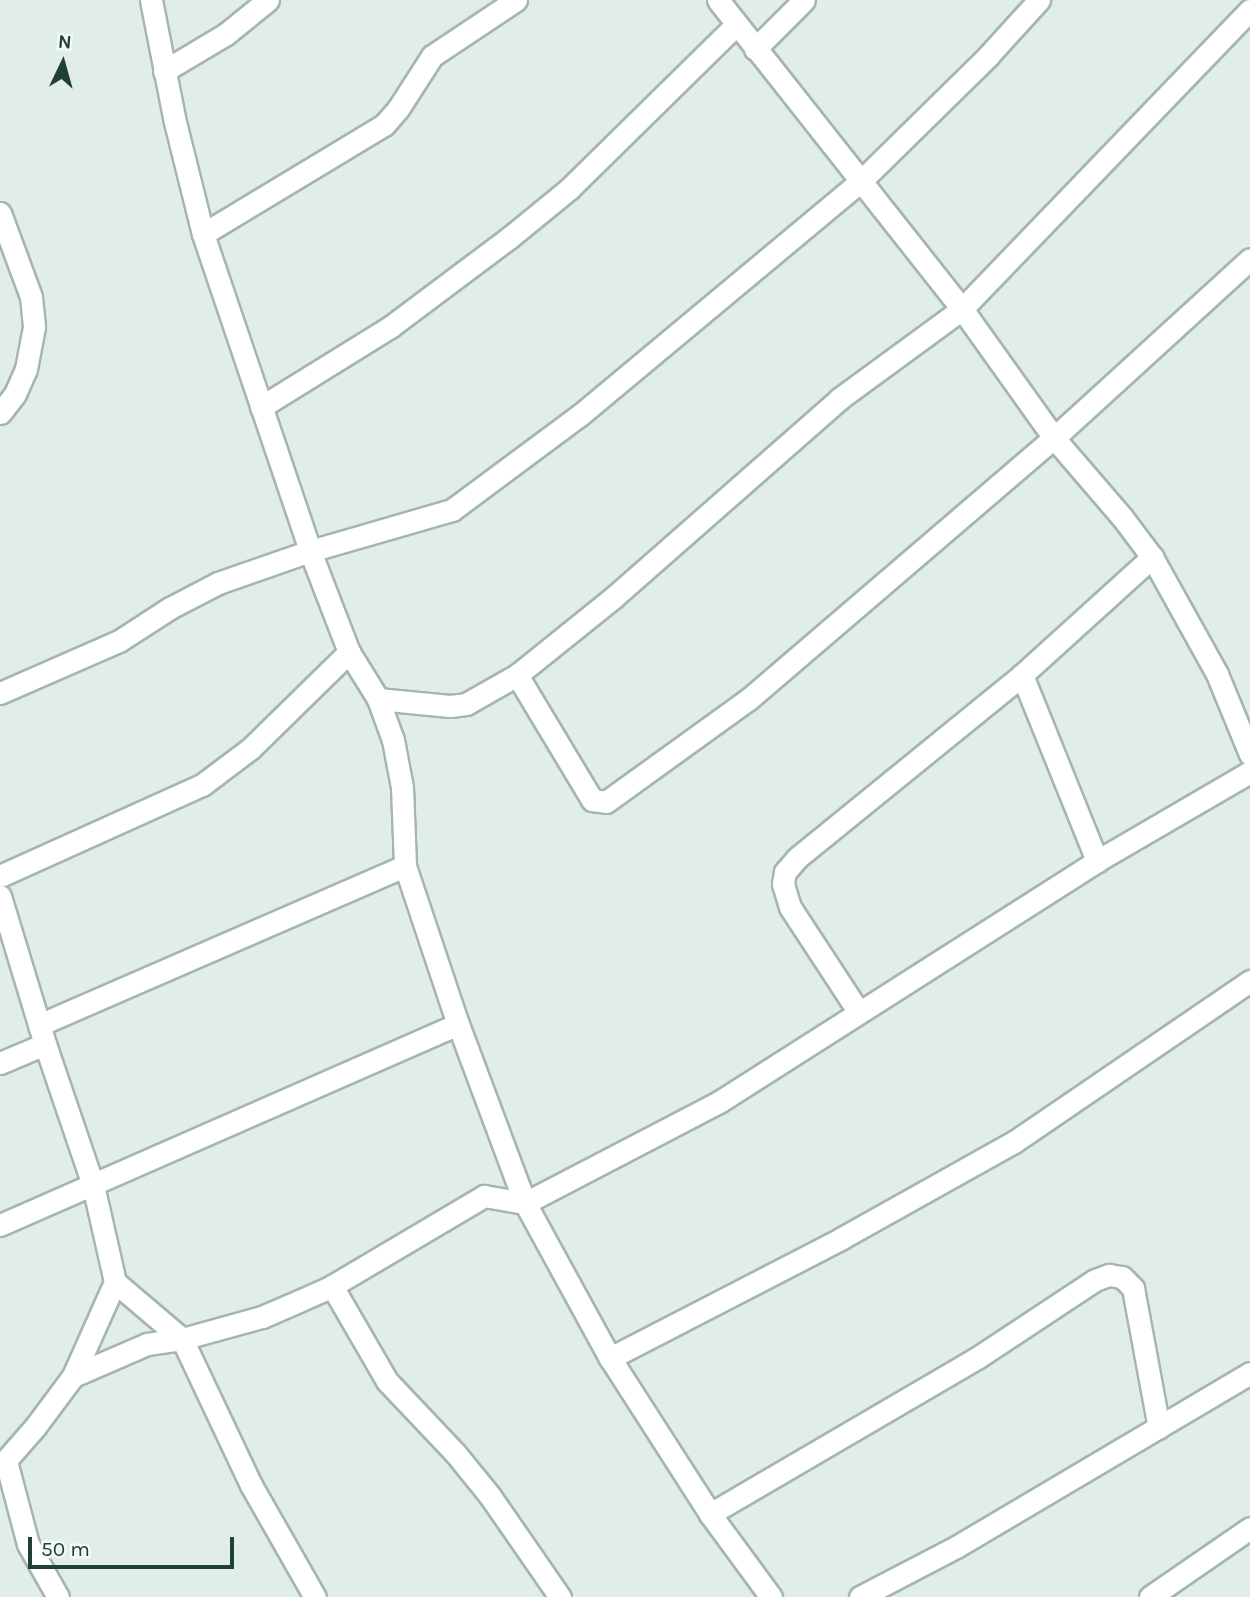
<!DOCTYPE html>
<style>
body{margin:0}
#map{position:relative;width:1250px;height:1597px;overflow:hidden;background:#e1ede8;font-family:Karla,sans-serif}
div>[style]{position:absolute}
[style*='--x']{left:calc(var(--x)*1px);top:calc(var(--y)*1px);width:calc(var(--w)*1px);rotate:calc(var(--a)*1deg)}
.roads{filter:drop-shadow(2px 0 #a3b6af) drop-shadow(-2px 0 #a3b6af) drop-shadow(0 2px #a3b6af) drop-shadow(0 -2px #a3b6af)}
.street>*{height:21px;margin:-10.5px;padding:0 10.5px;transform-origin:10.5px;border-radius:10.5px;background:#fff}
span{translate:-50% -50%;white-space:nowrap;text-align:center;line-height:1.15;-webkit-text-stroke:5px #f2f9f6;paint-order:stroke}
.north{position:absolute;left:28px;top:28px;width:70px;height:70px;-webkit-text-stroke:5px #f2f9f6;paint-order:stroke;rotate:5deg;font-size:19px;font-weight:700;line-height:28px;text-align:center;color:#1f4037}
.north::after{content:'';display:block;margin:auto;width:24px;height:32px;background:#1f4037;clip-path:polygon(50% 0,100% 100%,50% 72%,0 100%)}
.scale{position:absolute;left:28px;top:1537px;width:206px;height:32px;box-sizing:border-box;border:4px solid #1f4037;border-top:0;padding-left:9px;font-size:21px;line-height:24px;white-space:nowrap;color:#1f4037;-webkit-text-stroke:5px #f2f9f6;paint-order:stroke}
</style>
<div id="map">
<div class="roads">
<div class="street">
<i style="--x:151;--y:0;--w:124;--a:78.9"></i>
<i style="--x:175;--y:122;--w:115;--a:76"></i>
<i style="--x:203;--y:234;--w:335;--a:71.3"></i>
<i style="--x:310;--y:551;--w:108;--a:68.9"></i>
<i style="--x:349;--y:652;--w:55;--a:58.3"></i>
<i style="--x:378;--y:699;--w:44;--a:69.9"></i>
<i style="--x:393;--y:740;--w:48;--a:79.2"></i>
<i style="--x:402;--y:787;--w:79;--a:87.8"></i>
<i style="--x:405;--y:866;--w:167;--a:71.5"></i>
<i style="--x:458;--y:1024;--w:191;--a:69.5"></i>
<i style="--x:525;--y:1203;--w:177;--a:61.3"></i>
<i style="--x:610;--y:1358;--w:185;--a:57.3"></i>
<i style="--x:710;--y:1514;--w:103;--a:53.7"></i>
<i style="--x:718;--y:0;--w:394;--a:51.7"></i>
<i style="--x:962;--y:309;--w:158;--a:54.5"></i>
<i style="--x:1054;--y:438;--w:104;--a:49.3"></i>
<i style="--x:1122;--y:517;--w:50;--a:53.1"></i>
<i style="--x:1152;--y:557;--w:134;--a:60.9"></i>
<i style="--x:1217;--y:674;--w:87;--a:67.6"></i>
<i style="--x:755;--y:49;--w:69;--a:-45"></i>
<i style="--x:164;--y:71;--w:72;--a:-30.8"></i>
<i style="--x:226;--y:34;--w:54;--a:-39"></i>
<i style="--x:0;--y:213;--w:90;--a:69.7"></i>
<i style="--x:31;--y:297;--w:30;--a:84"></i>
<i style="--x:34;--y:327;--w:43;--a:100.8"></i>
<i style="--x:26;--y:369;--w:27;--a:114"></i>
<i style="--x:15;--y:394;--w:24;--a:128"></i>
<i style="--x:203;--y:234;--w:211;--a:-31.1"></i>
<i style="--x:384;--y:125;--w:21;--a:-49"></i>
<i style="--x:398;--y:109;--w:63;--a:-57.3"></i>
<i style="--x:432;--y:56;--w:101;--a:-33.7"></i>
<i style="--x:261;--y:407;--w:152;--a:-31.8"></i>
<i style="--x:390;--y:327;--w:149;--a:-36.8"></i>
<i style="--x:509;--y:238;--w:79;--a:-39.3"></i>
<i style="--x:570;--y:188;--w:233;--a:-44.5"></i>
<i style="--x:517;--y:675;--w:146;--a:59"></i>
<i style="--x:592;--y:800;--w:14;--a:8"></i>
<i style="--x:606;--y:802;--w:176;--a:-35.8"></i>
<i style="--x:749;--y:699;--w:401;--a:-40.6"></i>
<i style="--x:1054;--y:438;--w:265;--a:-42.4"></i>
<i style="--x:1022;--y:675;--w:201;--a:68"></i>
<i style="--x:0;--y:693;--w:130;--a:-23.6"></i>
<i style="--x:119;--y:641;--w:61;--a:-32.9"></i>
<i style="--x:170;--y:608;--w:54;--a:-27.5"></i>
<i style="--x:218;--y:583;--w:97;--a:-19.2"></i>
<i style="--x:310;--y:551;--w:148;--a:-16.1"></i>
<i style="--x:452;--y:510;--w:159;--a:-36.6"></i>
<i style="--x:580;--y:415;--w:364;--a:-39.8"></i>
<i style="--x:860;--y:182;--w:180;--a:-44.5"></i>
<i style="--x:988;--y:56;--w:76;--a:-47.7"></i>
<i style="--x:378;--y:699;--w:72;--a:5.6"></i>
<i style="--x:450;--y:706;--w:16;--a:-7"></i>
<i style="--x:466;--y:704;--w:59;--a:-29.6"></i>
<i style="--x:517;--y:675;--w:124;--a:-38.8"></i>
<i style="--x:614;--y:597;--w:300;--a:-41.3"></i>
<i style="--x:839;--y:399;--w:152;--a:-36.2"></i>
<i style="--x:962;--y:309;--w:415;--a:-46.1"></i>
<i style="--x:0;--y:876;--w:222;--a:-24.3"></i>
<i style="--x:202;--y:785;--w:60;--a:-36.9"></i>
<i style="--x:250;--y:749;--w:139;--a:-44.4"></i>
<i style="--x:0;--y:896;--w:155;--a:73.1"></i>
<i style="--x:45;--y:1044;--w:149;--a:71.2"></i>
<i style="--x:93;--y:1185;--w:99;--a:77.2"></i>
<i style="--x:115;--y:1282;--w:103;--a:114.1"></i>
<i style="--x:858;--y:1011;--w:124;--a:-123.2"></i>
<i style="--x:790;--y:907;--w:24;--a:-107"></i>
<i style="--x:783;--y:884;--w:12;--a:-81"></i>
<i style="--x:785;--y:872;--w:18;--a:-49"></i>
<i style="--x:797;--y:858;--w:290;--a:-39.1"></i>
<i style="--x:1022;--y:675;--w:176;--a:-42.2"></i>
<i style="--x:39;--y:1025;--w:399;--a:-23.5"></i>
<i style="--x:0;--y:1063;--w:49;--a:-22.9"></i>
<i style="--x:0;--y:1225;--w:500;--a:-23.69"></i>
<i style="--x:115;--y:1282;--w:88;--a:40.4"></i>
<i style="--x:182;--y:1339;--w:161;--a:64.7"></i>
<i style="--x:251;--y:1485;--w:129;--a:60.3"></i>
<i style="--x:332;--y:1286;--w:110;--a:59.9"></i>
<i style="--x:387;--y:1381;--w:100;--a:46.6"></i>
<i style="--x:456;--y:1454;--w:54;--a:51"></i>
<i style="--x:490;--y:1496;--w:123;--a:55.3"></i>
<i style="--x:610;--y:1358;--w:261;--a:-27.3"></i>
<i style="--x:842;--y:1238;--w:197;--a:-29.2"></i>
<i style="--x:1014;--y:1142;--w:286;--a:-34.3"></i>
<i style="--x:6;--y:1461;--w:86;--a:75.2"></i>
<i style="--x:28;--y:1544;--w:61;--a:60.5"></i>
<i style="--x:0;--y:1467;--w:53;--a:-48.8"></i>
<i style="--x:35;--y:1427;--w:64;--a:-53.3"></i>
<i style="--x:73;--y:1376;--w:81;--a:-23.4"></i>
<i style="--x:147;--y:1344;--w:35;--a:-8"></i>
<i style="--x:182;--y:1339;--w:83;--a:-15.4"></i>
<i style="--x:262;--y:1317;--w:40;--a:-23.4"></i>
<i style="--x:299;--y:1301;--w:36;--a:-24"></i>
<i style="--x:332;--y:1286;--w:177;--a:-30.6"></i>
<i style="--x:484;--y:1196;--w:42;--a:9.7"></i>
<i style="--x:525;--y:1203;--w:219;--a:-27.5"></i>
<i style="--x:719;--y:1102;--w:448;--a:-32.5"></i>
<i style="--x:1097;--y:861;--w:177;--a:-30.2"></i>
<i style="--x:710;--y:1514;--w:309;--a:-30.3"></i>
<i style="--x:977;--y:1358;--w:141;--a:-33.5"></i>
<i style="--x:1095;--y:1280;--w:15;--a:-20"></i>
<i style="--x:1109;--y:1275;--w:13;--a:9"></i>
<i style="--x:1122;--y:1277;--w:16;--a:45"></i>
<i style="--x:1133;--y:1288;--w:142;--a:79.5"></i>
<i style="--x:860;--y:1597;--w:108;--a:-27.5"></i>
<i style="--x:956;--y:1547;--w:342;--a:-30.6"></i>
<i style="--x:1150;--y:1597;--w:121;--a:-34.6"></i>
</div>
</div>
<div class="north">N</div>
<div class="scale">50 m</div>
</div>
